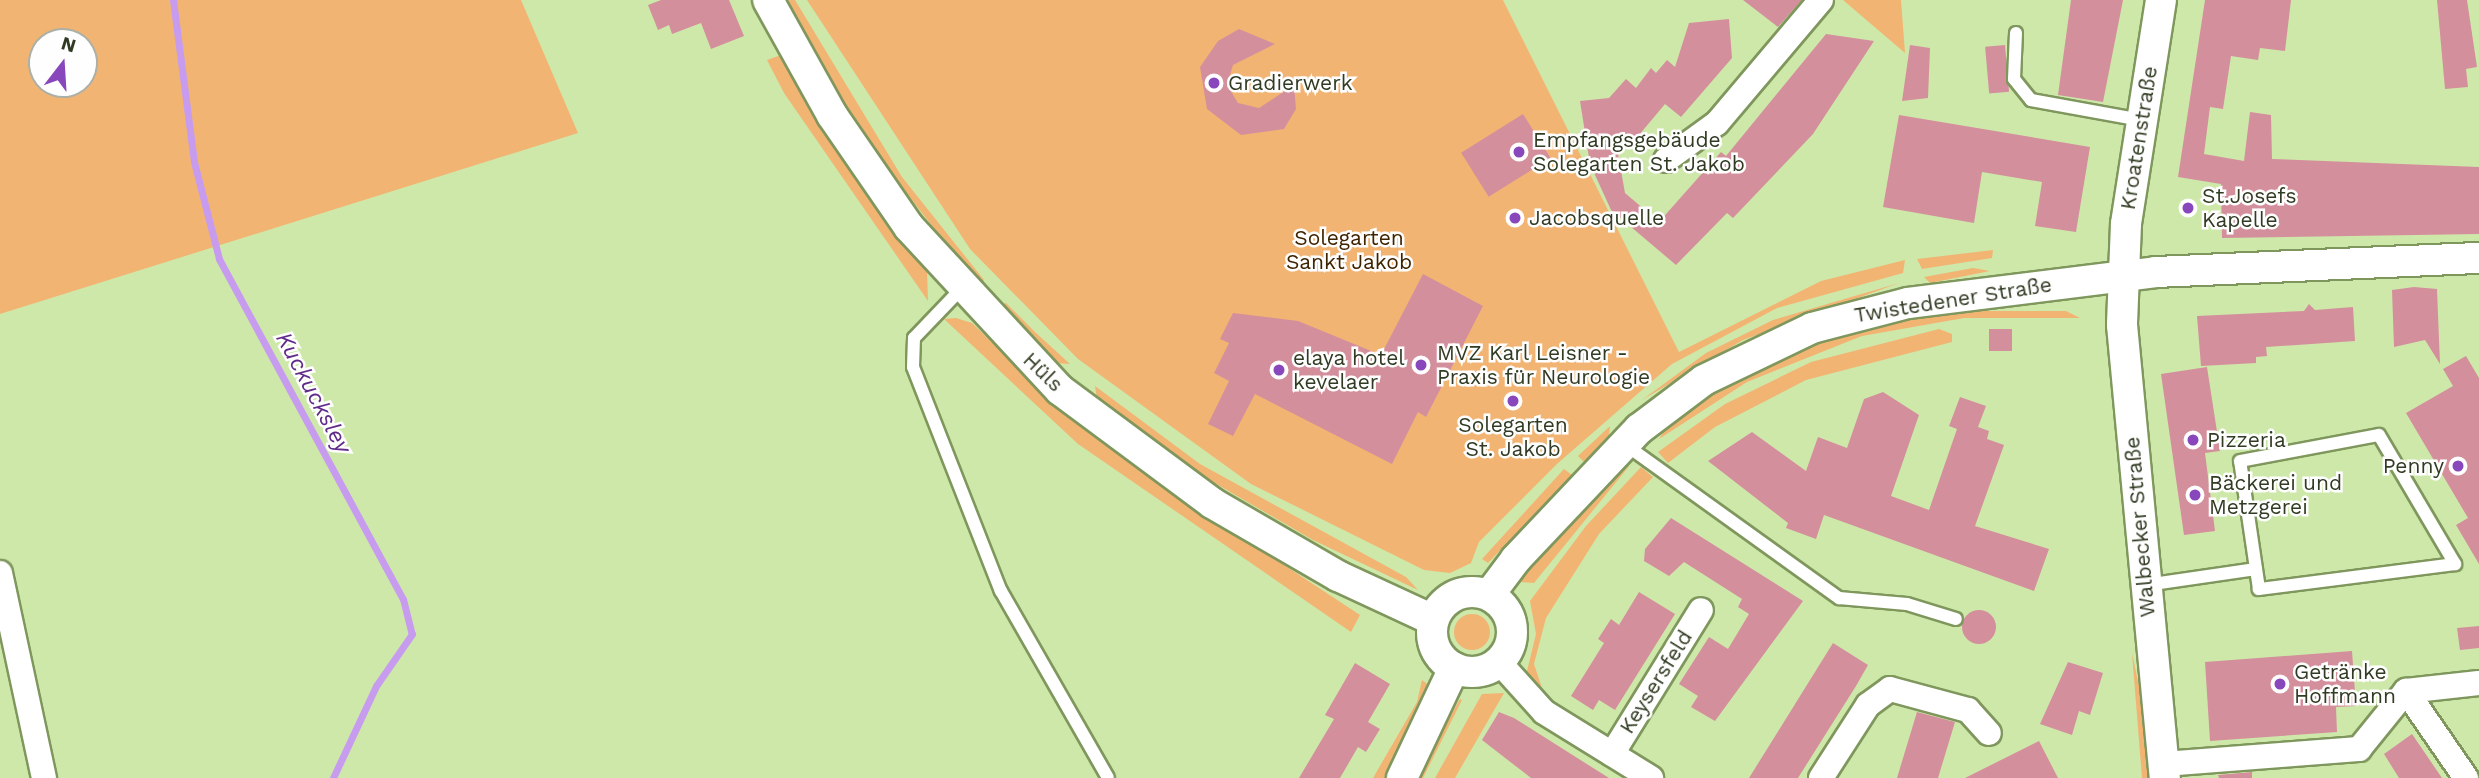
<!DOCTYPE html>
<meta charset="utf-8">
<style>
body{margin:0}
#map{position:relative;width:2479px;height:778px;overflow:hidden;background:#cee8aa;font-family:"Work Sans",sans-serif}
div>[style]{position:absolute}
[style*='--x']{left:calc(var(--x)*1px);top:calc(var(--y)*1px);width:calc(var(--w)*1px);rotate:calc(var(--a)*1deg)}
.green>*{inset:0;background:#f2b473}
.round{border-radius:50%}
.stream>*{height:7px;margin:-3.5px;padding:0 3.5px;transform-origin:3.5px;border-radius:3.5px;background:#c79cef}
.building>*{inset:0;background:#d48f9c;transform-origin:0 0}
.roads{filter:drop-shadow(2px 0 #7f975d) drop-shadow(-2px 0 #7f975d) drop-shadow(0 2px #7f975d) drop-shadow(0 -2px #7f975d)}
.service>*{height:12px;margin:-6px;padding:0 6px;transform-origin:6px;border-radius:6px;background:#fff}
.minor>*{height:24px;margin:-12px;padding:0 12px;transform-origin:12px;border-radius:12px;background:#fff}
.tertiary>*{height:30px;margin:-15px;padding:0 15px;transform-origin:15px;border-radius:15px;background:#fff}
.tertiary>.ring{margin:-15px;padding:0;box-sizing:content-box;background:none;border:30px solid #fff;border-radius:50%}
.dots>*{width:19px;height:19px;translate:-50% -50%;box-sizing:border-box;border:4px solid #fefefe;border-radius:50%}
span{translate:-50% -50%;white-space:nowrap;text-align:center;line-height:1.15;-webkit-text-stroke:5px #fefefe;paint-order:stroke}
.poi-label{font-size:21px;color:#313b23}
.left{translate:0 -50%;text-align:left}
.right{translate:-100% -50%;text-align:right}
.street-label{font-size:21px;color:#313b23}
.park-label{font-size:21px;color:#3e2301}
.water-label{font-size:23px;color:#612b8a;font-style:italic}
.north{position:absolute;left:28px;top:28px;width:70px;height:70px;box-sizing:border-box;background:#fefefe;border:2px solid #acb0a6;border-radius:50%;rotate:17deg;font-size:19px;font-weight:700;line-height:28px;text-align:center;color:#313b23}
.north::after{content:'';display:block;margin:auto;width:24px;height:32px;background:#8847bb;clip-path:polygon(50% 0,100% 100%,50% 72%,0 100%)}
</style>
<div id="map">
<div class="green">
<i style="clip-path:polygon(evenodd,0 0,521px 0,578px 133px,0 314px,0 0,84px 42px,84px 84px,42px 84px,42px 42px,84px 42px)"></i>
<i style="clip-path:polygon(785px 0,795px 0,902px 177px,984px 280px,982px 290px,869px 145px)"></i>
<i style="clip-path:polygon(807px 0,1503px 0,1679px 352px,1821px 281px,1905px 260px,1903px 273px,1777px 308px,1672px 364px,1558px 463px,1479px 542px,1471px 563px,1450px 573px,1424px 570px,1251px 484px,1078px 359px,970px 249px)"></i>
<i style="clip-path:polygon(1843px 0,1901px 0,1905px 53px)"></i>
<i style="clip-path:polygon(784px 54px,927px 270px,928px 301px,784px 93px,767px 60px)"></i>
<i style="clip-path:polygon(1993px 250px,1992px 258px,1922px 269px,1917px 259px)"></i>
<i style="clip-path:polygon(1973px 268px,1990px 271px,1930px 283px,1924px 277px)"></i>
<i style="clip-path:polygon(1899px 283px,1743px 340px,1642px 400px,1706px 353px,1773px 320px)"></i>
<i style="clip-path:polygon(1006px 303px,1035px 332px,1070px 364px,1055px 363px,997px 307px)"></i>
<i style="clip-path:polygon(1967px 311px,2066px 311px,2080px 318px,1964px 318px,1862px 336px,1747px 382px,1659px 439px,1668px 425px,1716px 392px,1807px 347px,1898px 320px)"></i>
<i style="clip-path:polygon(956px 318px,972px 323px,1050px 399px,1150px 477px,1360px 615px,1351px 632px,1078px 444px,944px 319px)"></i>
<i style="clip-path:polygon(1939px 329px,1952px 334px,1952px 342px,1806px 380px,1715px 427px,1668px 463px,1658px 452px,1725px 404px,1811px 362px)"></i>
<i style="clip-path:polygon(1095px 386px,1200px 464px,1406px 577px,1418px 590px,1313px 540px,1194px 471px,1097px 399px)"></i>
<i style="clip-path:polygon(1610px 426px,1609px 435px,1584px 462px,1578px 456px)"></i>
<i style="clip-path:polygon(1630px 465px,1534px 583px,1520px 582px,1575px 513px)"></i>
<i style="clip-path:polygon(1641px 467px,1653px 477px,1599px 534px,1546px 618px,1534px 664px,1543px 691px,1526px 675px,1536px 634px,1530px 601px,1586px 526px)"></i>
<i style="clip-path:polygon(1564px 469px,1572px 475px,1488px 563px,1482px 559px)"></i>
<i class="round" style="left:1454px;top:614px;width:36px;height:36px"></i>
<i style="clip-path:polygon(2132px 653px,2147px 724px,2152px 778px,2142px 778px)"></i>
<i style="clip-path:polygon(1422px 680px,1431px 687px,1388px 778px,1373px 778px,1417px 702px)"></i>
<i style="clip-path:polygon(1504px 693px,1455px 778px,1435px 778px,1482px 694px)"></i>
<i style="clip-path:polygon(1462px 700px,1423px 778px,1415px 778px,1460px 699px)"></i>
</div>
<div class="stream">
<i style="--x:173;--y:0;--w:163;--a:82.6"></i>
<i style="--x:194;--y:162;--w:100;--a:75.5"></i>
<i style="--x:219;--y:259;--w:387;--a:61.6"></i>
<i style="--x:403;--y:599;--w:36;--a:76"></i>
<i style="--x:412;--y:634;--w:63;--a:124.7"></i>
<i style="--x:376;--y:686;--w:102;--a:115.1"></i>
</div>
<div class="building">
<i style="clip-path:polygon(661px 0,729px 0,744px 36px,711px 49px,701px 23px,672px 34px,669px 25px,658px 30px,648px 5px)"></i>
<i style="clip-path:polygon(1743px 0,1802px 0,1778px 27px)"></i>
<i style="clip-path:polygon(2071px 0,2123px 0,2103px 102px,2058px 95px)"></i>
<i style="clip-path:polygon(2205px 0,2291px 0,2285px 51px,2260px 48px,2258px 60px,2231px 56px,2223px 109px,2210px 107px,2204px 154px,2244px 161px,2250px 112px,2271px 115px,2272px 159px,2479px 167px,2479px 234px,2222px 238px,2221px 184px,2178px 177px)"></i>
<i style="clip-path:polygon(2437px 0,2467px 0,2477px 67px,2466px 69px,2468px 87px,2445px 89px)"></i>
<i style="clip-path:polygon(1729px 19px,1732px 58px,1681px 117px,1665px 104px,1634px 141px,1616px 142px,1625px 193px,1659px 222px,1721px 152px,1726px 156px,1826px 34px,1874px 41px,1813px 134px,1733px 218px,1727px 213px,1676px 265px,1611px 210px,1590px 164px,1580px 101px,1609px 98px,1626px 79px,1636px 88px,1651px 68px,1656px 73px,1667px 60px,1675px 67px,1689px 23px)"></i>
<i style="clip-path:polygon(1239px 29px,1275px 44px,1233px 65px,1227px 85px,1238px 103px,1259px 108px,1294px 85px,1296px 109px,1284px 129px,1241px 135px,1207px 109px,1200px 67px,1218px 41px)"></i>
<i style="clip-path:polygon(1910px 45px,1930px 48px,1928px 98px,1902px 101px)"></i>
<i style="left:2005px;top:45px;width:47px;height:20px;rotate:85deg"></i>
<i style="left:1523px;top:114px;width:52px;height:73px;rotate:58deg"></i>
<i style="clip-path:polygon(1899px 115px,2090px 147px,2076px 232px,2035px 226px,2042px 182px,1982px 172px,1974px 223px,1883px 207px)"></i>
<i style="clip-path:polygon(1423px 274px,1483px 306px,1426px 417px,1418px 412px,1392px 464px,1255px 394px,1233px 436px,1208px 424px,1229px 381px,1214px 373px,1229px 343px,1220px 339px,1233px 313px,1298px 321px,1381px 355px)"></i>
<i style="clip-path:polygon(2414px 287px,2437px 289px,2440px 364px,2425px 340px,2394px 347px,2392px 290px)"></i>
<i style="clip-path:polygon(2309px 304px,2315px 310px,2353px 307px,2355px 341px,2266px 347px,2267px 356px,2256px 357px,2256px 363px,2201px 366px,2197px 316px,2304px 311px)"></i>
<i style="left:1989px;top:329px;width:23px;height:22px"></i>
<i style="clip-path:polygon(2466px 356px,2479px 378px,2479px 564px,2456px 525px,2468px 518px,2406px 413px,2453px 386px,2443px 369px)"></i>
<i style="clip-path:polygon(2207px 367px,2220px 451px,2205px 453px,2215px 531px,2184px 535px,2161px 374px)"></i>
<i style="clip-path:polygon(1883px 392px,1919px 415px,1891px 496px,1929px 510px,1957px 429px,1949px 426px,1960px 397px,1986px 406px,1978px 427px,1989px 431px,1987px 439px,2004px 445px,1975px 526px,2049px 549px,2034px 591px,1824px 515px,1816px 539px,1786px 528px,1788px 523px,1708px 461px,1752px 432px,1806px 471px,1818px 437px,1847px 448px,1864px 399px)"></i>
<i style="clip-path:polygon(1671px 518px,1803px 601px,1715px 721px,1691px 707px,1698px 696px,1679px 684px,1709px 637px,1728px 649px,1749px 614px,1738px 607px,1742px 599px,1684px 562px,1669px 576px,1644px 561px,1645px 549px)"></i>
<i style="clip-path:polygon(1639px 592px,1675px 614px,1615px 710px,1599px 700px,1593px 710px,1571px 696px,1604px 643px,1598px 639px,1611px 619px,1619px 625px)"></i>
<i class="round" style="left:1962px;top:610px;width:34px;height:34px"></i>
<i style="clip-path:polygon(2479px 626px,2479px 648px,2460px 650px,2457px 628px)"></i>
<i style="clip-path:polygon(1833px 643px,1868px 665px,1856px 686px,1798px 778px,1749px 778px)"></i>
<i style="clip-path:polygon(2352px 651px,2356px 706px,2336px 707px,2337px 732px,2210px 741px,2205px 662px)"></i>
<i style="clip-path:polygon(2068px 662px,2103px 673px,2090px 715px,2079px 711px,2072px 735px,2040px 724px)"></i>
<i style="clip-path:polygon(1355px 663px,1390px 684px,1368px 722px,1380px 729px,1366px 752px,1358px 747px,1340px 778px,1299px 778px,1334px 719px,1325px 715px)"></i>
<i style="clip-path:polygon(1499px 712px,1514px 718px,1609px 778px,1531px 778px,1482px 740px)"></i>
<i style="clip-path:polygon(1917px 712px,1955px 722px,1938px 778px,1897px 778px)"></i>
<i style="clip-path:polygon(2412px 734px,2442px 778px,2399px 778px,2384px 754px)"></i>
<i style="clip-path:polygon(2039px 741px,2058px 778px,1965px 778px)"></i>
<i style="clip-path:polygon(2252px 772px,2252px 778px,2219px 778px,2218px 775px)"></i>
</div>
<div class="roads">
<div class="service">
<i style="--x:2016;--y:33;--w:46;--a:92.5"></i>
<i style="--x:2014;--y:79;--w:27;--a:51"></i>
<i style="--x:2031;--y:100;--w:112;--a:10.3"></i>
<i style="--x:961;--y:289;--w:68;--a:133.8"></i>
<i style="--x:914;--y:338;--w:29;--a:92"></i>
<i style="--x:913;--y:367;--w:241;--a:68.6"></i>
<i style="--x:1001;--y:591;--w:215;--a:60.2"></i>
<i style="--x:2379;--y:435;--w:150;--a:59.5"></i>
<i style="--x:2455;--y:564;--w:198;--a:172.7"></i>
<i style="--x:2259;--y:589;--w:129;--a:-98.4"></i>
<i style="--x:2240;--y:461;--w:141;--a:-10.6"></i>
<i style="--x:1623;--y:443;--w:266;--a:35.7"></i>
<i style="--x:1839;--y:598;--w:68;--a:5"></i>
<i style="--x:1907;--y:604;--w:51;--a:17"></i>
<i style="--x:2146;--y:585;--w:111;--a:-8.3"></i>
</div>
<div class="minor">
<i style="--x:1666;--y:160;--w:63;--a:-36"></i>
<i style="--x:1717;--y:123;--w:161;--a:-49.8"></i>
<i style="--x:0;--y:573;--w:210;--a:77.9"></i>
<i style="--x:1499;--y:662;--w:67;--a:48"></i>
<i style="--x:1544;--y:712;--w:126;--a:31.7"></i>
<i style="--x:2406;--y:691;--w:106;--a:55.4"></i>
<i style="--x:1612;--y:754;--w:169;--a:-58.3"></i>
<i style="--x:2163;--y:764;--w:197;--a:-4.4"></i>
<i style="--x:2359;--y:749;--w:75;--a:-51"></i>
<i style="--x:2406;--y:691;--w:73;--a:-6.3"></i>
<i style="--x:1821;--y:778;--w:87;--a:-57.2"></i>
<i style="--x:1868;--y:705;--w:27;--a:-36"></i>
<i style="--x:1890;--y:689;--w:81;--a:15.1"></i>
<i style="--x:1968;--y:710;--w:31;--a:48"></i>
</div>
<div class="tertiary">
<i style="--x:768;--y:0;--w:132;--a:60.9"></i>
<i style="--x:832;--y:115;--w:136;--a:55.5"></i>
<i style="--x:909;--y:227;--w:222;--a:47.2"></i>
<i style="--x:1060;--y:390;--w:189;--a:36.6"></i>
<i style="--x:1212;--y:503;--w:146;--a:30.1"></i>
<i style="--x:1338;--y:576;--w:105;--a:24.9"></i>
<i style="--x:2161;--y:0;--w:227;--a:98.9"></i>
<i style="--x:2126;--y:224;--w:101;--a:92.3"></i>
<i style="--x:2122;--y:325;--w:455;--a:84.6"></i>
<i class="ring" style="left:1432px;top:592px;width:50px;height:50px"></i>
<i style="--x:1489;--y:595;--w:45;--a:-53.1"></i>
<i style="--x:1516;--y:559;--w:179;--a:-46.6"></i>
<i style="--x:1639;--y:429;--w:81;--a:-37"></i>
<i style="--x:1704;--y:380;--w:120;--a:-25.7"></i>
<i style="--x:1812;--y:328;--w:99;--a:-14.6"></i>
<i style="--x:1908;--y:303;--w:250;--a:-7.1"></i>
<i style="--x:2156;--y:272;--w:323;--a:-2.5"></i>
<i style="--x:1402;--y:778;--w:122;--a:-64.7"></i>
</div>
</div>
<div class="dots">
<i style="left:1214px;top:83px;background:#8847bb"></i>
<i style="left:1519px;top:152px;background:#8847bb"></i>
<i style="left:2188px;top:208px;background:#8847bb"></i>
<i style="left:1515px;top:218px;background:#8847bb"></i>
<i style="left:1421px;top:365px;background:#8847bb"></i>
<i style="left:1279px;top:370px;background:#8847bb"></i>
<i style="left:1513px;top:401px;background:#8847bb"></i>
<i style="left:2193px;top:440px;background:#8847bb"></i>
<i style="left:2458px;top:466px;background:#8847bb"></i>
<i style="left:2195px;top:495px;background:#8847bb"></i>
<i style="left:2280px;top:684px;background:#8847bb"></i>
</div>
<div class="poi-label">
<span class="left" style="left:1228px;top:83px">Gradierwerk</span>
<span class="left" style="left:1533px;top:152px">Empfangsgebäude<br>Solegarten St. Jakob</span>
<span class="left" style="left:2202px;top:208px">St.Josefs<br>Kapelle</span>
<span class="left" style="left:1529px;top:218px">Jacobsquelle</span>
<span class="left" style="left:1437px;top:365px">MVZ Karl Leisner -<br>Praxis für Neurologie</span>
<span class="left" style="left:1293px;top:370px">elaya hotel<br>kevelaer</span>
<span style="left:1513px;top:437px">Solegarten<br>St. Jakob</span>
<span class="left" style="left:2207px;top:440px">Pizzeria</span>
<span class="right" style="left:2444px;top:466px">Penny</span>
<span class="left" style="left:2209px;top:495px">Bäckerei und<br>Metzgerei</span>
<span class="left" style="left:2294px;top:684px">Getränke<br>Hoffmann</span>
</div>
<div class="street-label">
<span style="left:2139px;top:138px;rotate:-81deg">Kroatenstraße</span>
<span style="left:1953px;top:300px;rotate:-9deg">Twistedener Straße</span>
<span style="left:1043px;top:372px;rotate:44deg">Hüls</span>
<span style="left:2140px;top:527px;rotate:-95deg">Walbecker Straße</span>
<span style="left:1656px;top:682px;rotate:-58deg">Keysersfeld</span>
</div>
<div class="park-label">
<span style="left:1349px;top:250px">Solegarten<br>Sankt Jakob</span>
</div>
<div class="water-label">
<span style="left:313px;top:393px;rotate:62deg">Kuckucksley</span>
</div>
<div class="north">N</div>
</div>
